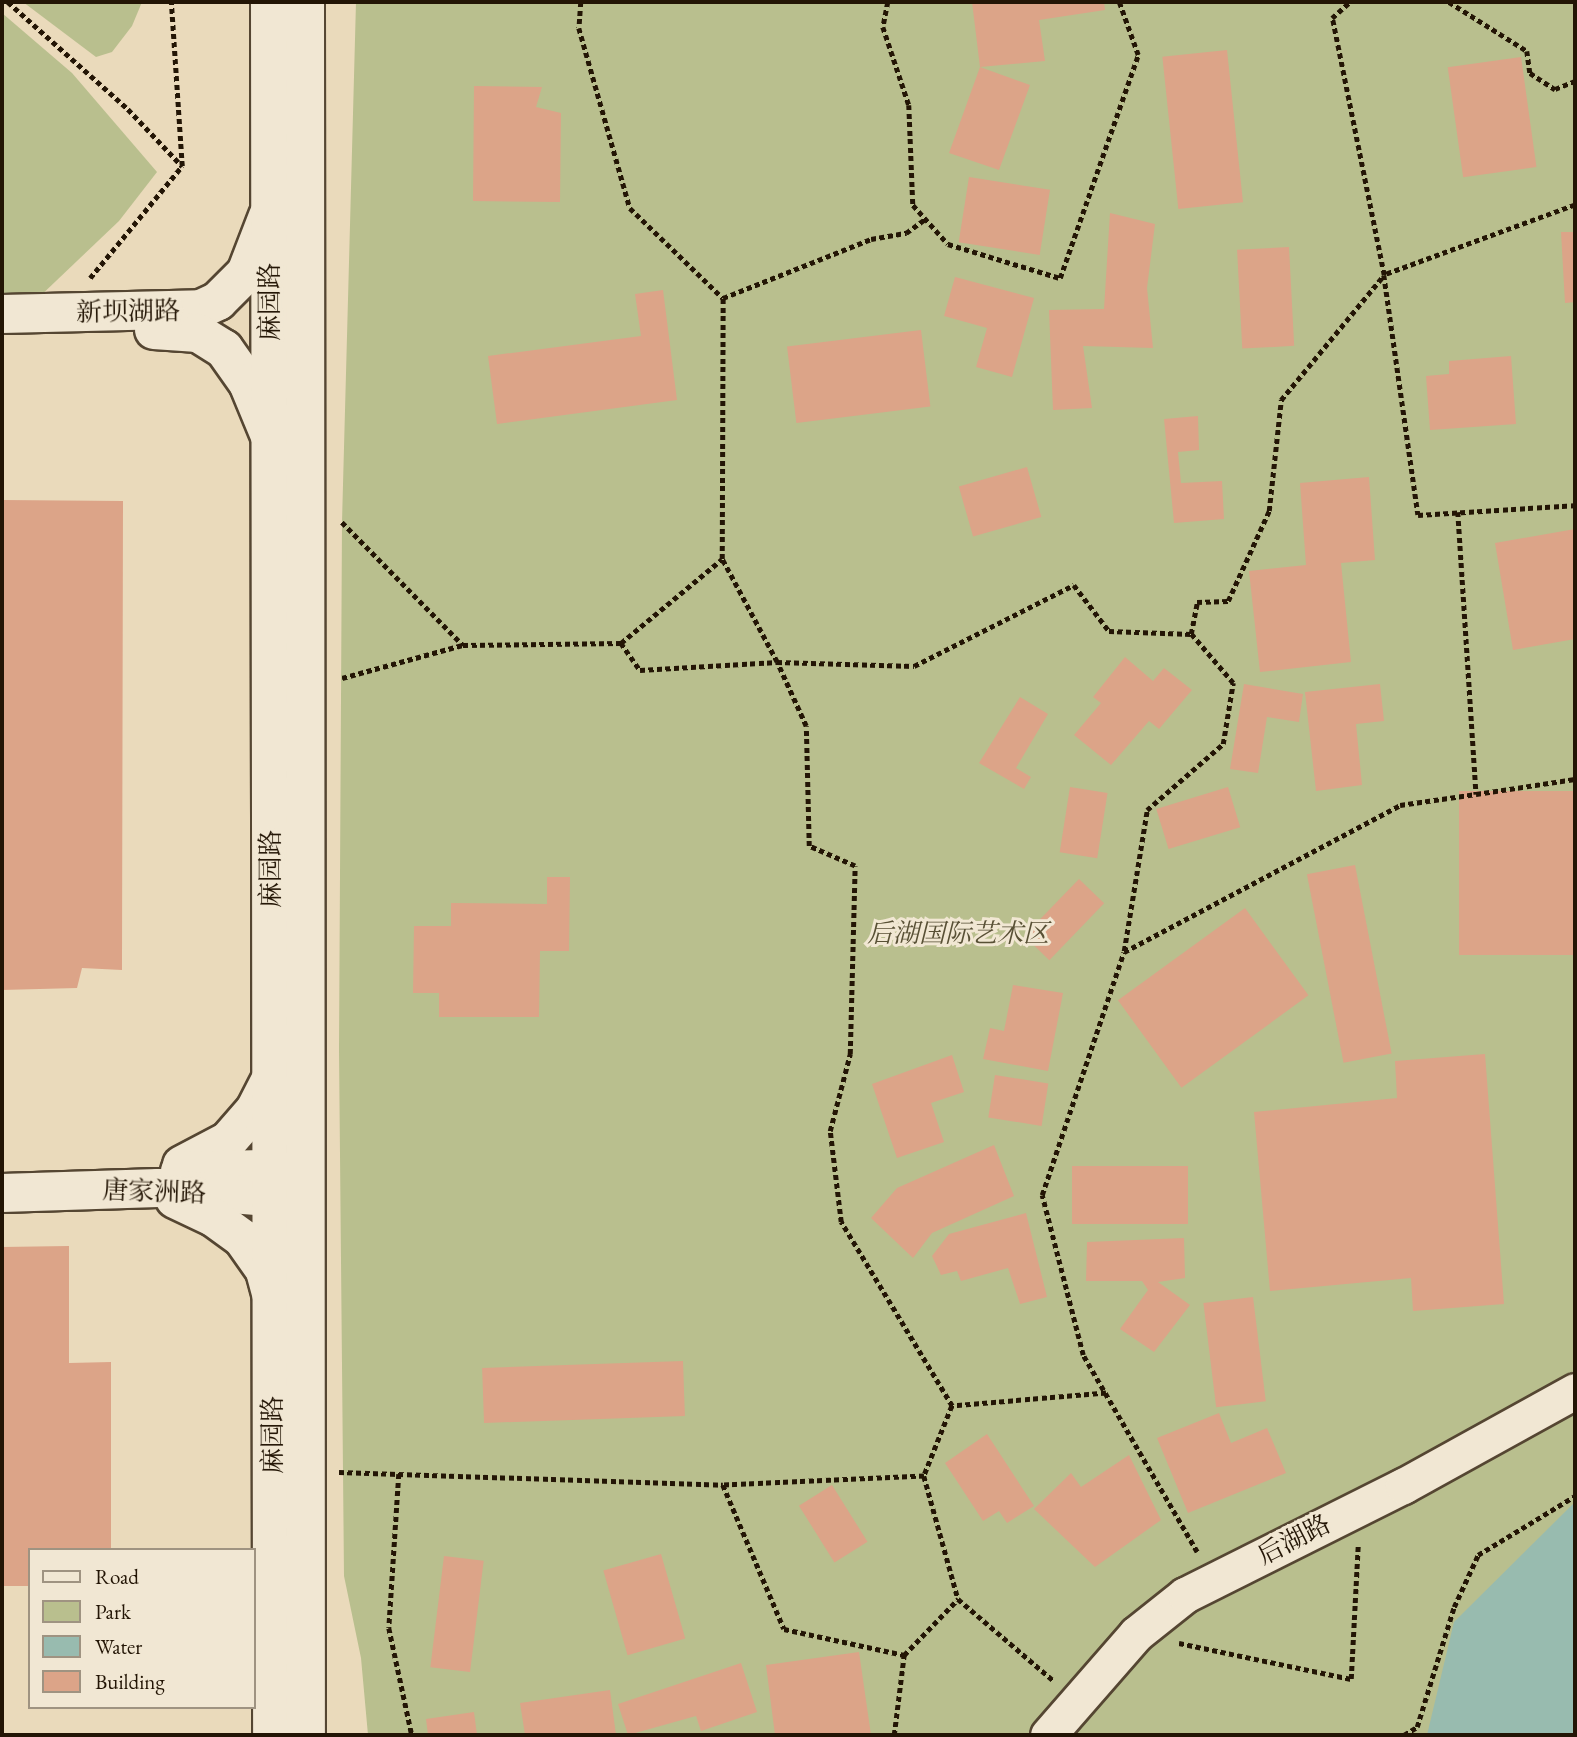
<!DOCTYPE html>
<meta charset="utf-8">
<style>
body{margin:0}
#map{position:relative;width:1577px;height:1737px;overflow:hidden;background:#eadabb;font-family:"EB Garamond","Noto Serif SC",serif}
div>[style]{position:absolute}
[style*='--x']{left:calc(var(--x)*1px);top:calc(var(--y)*1px);width:calc(var(--w)*1px);rotate:calc(var(--a)*1deg)}
.green>*{inset:0;background:#b9bf8e}
.water>*{inset:0;background:#98bbaf}
.building>*{inset:0;background:#dca488;transform-origin:0 0}
.path>*{height:4.5px;margin-top:-2.25px;transform-origin:0;background:repeating-linear-gradient(90deg,#231505 0 5px,transparent 0 8.5px)}
.roads{filter:drop-shadow(2px 0 #554632) drop-shadow(-2px 0 #554632) drop-shadow(0 2px #554632) drop-shadow(0 -2px #554632)}
.minor>*{height:35px;margin:-17.5px;padding:0 17.5px;transform-origin:17.5px;border-radius:17.5px;background:#f1e7d3}
.tertiary>*{height:38px;margin:-19px;padding:0 19px;transform-origin:19px;border-radius:19px;background:#f1e7d3}
.secondary>*{height:38px;margin:-19px;padding:0 19px;transform-origin:19px;border-radius:19px;background:#f1e7d3}
span{translate:-50% -50%;white-space:nowrap;text-align:center;line-height:1.15;-webkit-text-stroke:6px #f1e7d3;paint-order:stroke}
.street-label{font-size:26px;color:#231505}
.park-label{font-size:26px;color:#585035;font-style:italic}
.frame{position:absolute;inset:0;border:4px solid #231505;pointer-events:none}
.legend{position:absolute;left:28px;top:1548px;width:228px;height:161px;box-sizing:border-box;background:#f1e7d3;border:2px solid #9f9381;margin:0;padding:9px 12px;list-style:none;font-size:21px;color:#231505}
.legend li{display:flex;align-items:center;gap:14px;height:35px}
.legend b{width:35px;border:2px solid #9f9381}
</style>
<div id="map">
<div class="green">
<i style="clip-path:polygon(23px 2px,142px 2px,132px 26px,112px 52px,96px 57px)"></i>
<i style="clip-path:polygon(356px 2px,1575px 2px,1575px 1735px,368px 1735px,361px 1658px,344px 1576px,339px 1050px,342px 522px)"></i>
<i style="clip-path:polygon(2px 13px,72px 73px,157px 172px,119px 221px,35px 301px,2px 301px)"></i>
</div>
<div class="water">
<i style="clip-path:polygon(1575px 1502px,1575px 1735px,1427px 1735px,1454px 1622px)"></i>
</div>
<div class="building">
<i style="clip-path:polygon(972px 2px,1104px 2px,1105px 10px,1039px 20px,1045px 61px,980px 67px,1030px 85px,999px 170px,949px 153px,980px 67px)"></i>
<i style="left:1227px;top:50px;width:153px;height:65px;rotate:84deg"></i>
<i style="left:1521px;top:57px;width:111px;height:74px;rotate:82deg"></i>
<i style="clip-path:polygon(474px 86px,542px 87px,536px 107px,561px 113px,560px 202px,473px 201px)"></i>
<i style="left:969px;top:177px;width:82px;height:66px;rotate:9deg"></i>
<i style="clip-path:polygon(1110px 213px,1155px 224px,1147px 288px,1153px 348px,1083px 346px,1092px 408px,1053px 410px,1049px 310px,1104px 309px)"></i>
<i style="clip-path:polygon(1561px 232px,1575px 232px,1575px 302px,1565px 303px)"></i>
<i style="left:1289px;top:247px;width:99px;height:52px;rotate:87deg"></i>
<i style="clip-path:polygon(955px 277px,1034px 298px,1012px 377px,976px 367px,987px 328px,944px 316px)"></i>
<i style="clip-path:polygon(663px 290px,677px 400px,497px 424px,488px 356px,641px 336px,635px 294px)"></i>
<i style="left:921px;top:330px;width:77px;height:135px;rotate:83deg"></i>
<i style="clip-path:polygon(1511px 356px,1516px 424px,1430px 430px,1426px 376px,1449px 374px,1449px 361px)"></i>
<i style="clip-path:polygon(1198px 416px,1199px 450px,1178px 452px,1181px 483px,1222px 481px,1224px 519px,1174px 523px,1164px 419px)"></i>
<i style="left:1027px;top:467px;width:52px;height:71px;rotate:74deg"></i>
<i style="clip-path:polygon(1369px 477px,1375px 560px,1341px 563px,1351px 662px,1260px 672px,1249px 571px,1306px 565px,1300px 483px)"></i>
<i style="clip-path:polygon(2px 500px,123px 501px,122px 970px,82px 968px,77px 988px,2px 990px)"></i>
<i style="clip-path:polygon(1575px 529px,1575px 639px,1513px 650px,1495px 543px)"></i>
<i style="clip-path:polygon(1125px 657px,1153px 681px,1164px 668px,1192px 690px,1159px 729px,1149px 721px,1111px 765px,1074px 735px,1101px 703px,1093px 697px)"></i>
<i style="clip-path:polygon(1244px 684px,1303px 694px,1299px 722px,1267px 717px,1258px 773px,1230px 769px)"></i>
<i style="clip-path:polygon(1380px 684px,1384px 721px,1356px 724px,1362px 785px,1316px 791px,1305px 692px)"></i>
<i style="clip-path:polygon(1020px 697px,1048px 714px,1016px 768px,1031px 777px,1024px 789px,979px 763px)"></i>
<i style="left:1070px;top:787px;width:38px;height:66px;rotate:9deg"></i>
<i style="left:1228px;top:787px;width:42px;height:75px;rotate:73deg"></i>
<i style="left:1575px;top:791px;width:164px;height:116px;rotate:90deg"></i>
<i style="left:1355px;top:865px;width:192px;height:49px;rotate:79deg"></i>
<i style="clip-path:polygon(547px 877px,570px 877px,569px 951px,540px 951px,539px 1017px,439px 1017px,439px 993px,413px 993px,414px 926px,451px 926px,451px 903px,547px 904px)"></i>
<i style="left:1079px;top:879px;width:35px;height:79px;rotate:44deg"></i>
<i style="left:1245px;top:908px;width:108px;height:157px;rotate:54deg"></i>
<i style="clip-path:polygon(1013px 985px,1063px 993px,1048px 1071px,983px 1059px,990px 1028px,1004px 1031px)"></i>
<i style="clip-path:polygon(1485px 1054px,1504px 1304px,1413px 1311px,1411px 1278px,1270px 1291px,1254px 1112px,1397px 1098px,1395px 1061px)"></i>
<i style="clip-path:polygon(952px 1055px,964px 1092px,931px 1103px,944px 1142px,897px 1158px,872px 1084px)"></i>
<i style="left:995px;top:1075px;width:54px;height:43px;rotate:9deg"></i>
<i style="clip-path:polygon(994px 1145px,1014px 1196px,932px 1233px,913px 1258px,871px 1218px,897px 1188px)"></i>
<i style="left:1188px;top:1166px;width:58px;height:116px;rotate:90deg"></i>
<i style="clip-path:polygon(1026px 1213px,1047px 1297px,1020px 1304px,1008px 1268px,961px 1281px,957px 1271px,941px 1275px,932px 1256px,949px 1234px)"></i>
<i style="clip-path:polygon(1184px 1238px,1185px 1278px,1158px 1282px,1190px 1305px,1154px 1352px,1120px 1329px,1148px 1290px,1142px 1281px,1086px 1281px,1087px 1242px)"></i>
<i style="clip-path:polygon(69px 1246px,69px 1363px,111px 1362px,111px 1550px,30px 1550px,30px 1586px,2px 1586px,2px 1247px)"></i>
<i style="left:1253px;top:1297px;width:105px;height:50px;rotate:83deg"></i>
<i style="left:683px;top:1361px;width:55px;height:201px;rotate:88deg"></i>
<i style="clip-path:polygon(1219px 1413px,1231px 1443px,1267px 1428px,1286px 1473px,1188px 1513px,1157px 1438px)"></i>
<i style="clip-path:polygon(987px 1434px,1034px 1506px,1007px 1523px,999px 1511px,983px 1521px,945px 1463px)"></i>
<i style="clip-path:polygon(1129px 1455px,1161px 1520px,1095px 1567px,1034px 1509px,1071px 1473px,1081px 1487px)"></i>
<i style="left:832px;top:1485px;width:67px;height:39px;rotate:58deg"></i>
<i style="left:661px;top:1554px;width:88px;height:60px;rotate:74deg"></i>
<i style="left:444px;top:1556px;width:40px;height:112px;rotate:7deg"></i>
<i style="clip-path:polygon(859px 1652px,871px 1735px,775px 1735px,766px 1665px)"></i>
<i style="clip-path:polygon(741px 1663px,757px 1712px,701px 1731px,696px 1716px,628px 1735px,618px 1704px)"></i>
<i style="clip-path:polygon(610px 1690px,616px 1735px,525px 1735px,520px 1703px)"></i>
<i style="clip-path:polygon(474px 1712px,477px 1735px,428px 1735px,426px 1719px)"></i>
</div>
<div class="path">
<i style="--x:8;--y:2;--w:161;--a:41.7"></i>
<i style="--x:128;--y:109;--w:79;--a:46.5"></i>
<i style="--x:581;--y:2;--w:26;--a:94"></i>
<i style="--x:579;--y:28;--w:187;--a:74.2"></i>
<i style="--x:630;--y:208;--w:129;--a:44.1"></i>
<i style="--x:888;--y:2;--w:25;--a:101"></i>
<i style="--x:883;--y:27;--w:82;--a:71.6"></i>
<i style="--x:909;--y:105;--w:100;--a:87.7"></i>
<i style="--x:913;--y:205;--w:52;--a:48.1"></i>
<i style="--x:948;--y:244;--w:117;--a:16.9"></i>
<i style="--x:1060;--y:278;--w:236;--a:-70.7"></i>
<i style="--x:1138;--y:55;--w:56;--a:-109.7"></i>
<i style="--x:1449;--y:2;--w:92;--a:32.1"></i>
<i style="--x:1527;--y:51;--w:22;--a:82"></i>
<i style="--x:1530;--y:73;--w:30;--a:33"></i>
<i style="--x:1555;--y:89;--w:22;--a:-22"></i>
<i style="--x:1575;--y:205;--w:203;--a:159.9"></i>
<i style="--x:1384;--y:275;--w:242;--a:81.9"></i>
<i style="--x:1418;--y:515;--w:157;--a:-3.6"></i>
<i style="--x:90;--y:278;--w:145;--a:-50.6"></i>
<i style="--x:182;--y:166;--w:164;--a:-93.8"></i>
<i style="--x:1458;--y:512;--w:283;--a:86.3"></i>
<i style="--x:1476;--y:794;--w:100;--a:-8.6"></i>
<i style="--x:342;--y:522;--w:173;--a:45.5"></i>
<i style="--x:463;--y:645;--w:158;--a:-0.7"></i>
<i style="--x:621;--y:643;--w:131;--a:-39.7"></i>
<i style="--x:722;--y:559;--w:261;--a:-89.8"></i>
<i style="--x:723;--y:298;--w:159;--a:-21.7"></i>
<i style="--x:871;--y:239;--w:36;--a:-10"></i>
<i style="--x:906;--y:233;--w:24;--a:-36"></i>
<i style="--x:621;--y:643;--w:33;--a:55"></i>
<i style="--x:640;--y:670;--w:137;--a:-3.3"></i>
<i style="--x:777;--y:662;--w:117;--a:-118.1"></i>
<i style="--x:342;--y:678;--w:125;--a:-15.3"></i>
<i style="--x:1124;--y:951;--w:143;--a:-80.7"></i>
<i style="--x:1147;--y:810;--w:101;--a:-41"></i>
<i style="--x:1223;--y:744;--w:62;--a:-80.7"></i>
<i style="--x:1233;--y:683;--w:65;--a:-130.6"></i>
<i style="--x:1106;--y:1393;--w:155;--a:175.2"></i>
<i style="--x:952;--y:1406;--w:215;--a:-121.1"></i>
<i style="--x:841;--y:1222;--w:92;--a:-96.9"></i>
<i style="--x:830;--y:1131;--w:80;--a:-75.4"></i>
<i style="--x:850;--y:1054;--w:188;--a:-88.5"></i>
<i style="--x:855;--y:866;--w:50;--a:-156.5"></i>
<i style="--x:809;--y:846;--w:120;--a:-91.4"></i>
<i style="--x:806;--y:726;--w:70;--a:-114.4"></i>
<i style="--x:777;--y:662;--w:137;--a:1.7"></i>
<i style="--x:914;--y:666;--w:179;--a:-26.9"></i>
<i style="--x:1074;--y:585;--w:58;--a:52.7"></i>
<i style="--x:1109;--y:631;--w:82;--a:2.1"></i>
<i style="--x:1191;--y:634;--w:33;--a:-79"></i>
<i style="--x:1197;--y:602;--w:31;--a:-2"></i>
<i style="--x:1228;--y:601;--w:99;--a:-65.5"></i>
<i style="--x:1269;--y:511;--w:112;--a:-83.8"></i>
<i style="--x:1281;--y:400;--w:162;--a:-50.5"></i>
<i style="--x:1384;--y:275;--w:262;--a:-101.4"></i>
<i style="--x:1332;--y:18;--w:24;--a:-42"></i>
<i style="--x:952;--y:1406;--w:75;--a:111.8"></i>
<i style="--x:924;--y:1476;--w:201;--a:177.4"></i>
<i style="--x:723;--y:1485;--w:156;--a:67"></i>
<i style="--x:784;--y:1629;--w:123;--a:12.2"></i>
<i style="--x:904;--y:1655;--w:78;--a:-46"></i>
<i style="--x:958;--y:1599;--w:125;--a:40.5"></i>
<i style="--x:339;--y:1472;--w:384;--a:1.9"></i>
<i style="--x:399;--y:1474;--w:154;--a:93.7"></i>
<i style="--x:389;--y:1628;--w:109;--a:77.9"></i>
<i style="--x:924;--y:1476;--w:128;--a:74.5"></i>
<i style="--x:1197;--y:1552;--w:228;--a:-120.1"></i>
<i style="--x:1083;--y:1355;--w:165;--a:-104.4"></i>
<i style="--x:1042;--y:1195;--w:256;--a:-71.4"></i>
<i style="--x:1124;--y:952;--w:313;--a:-28"></i>
<i style="--x:1400;--y:805;--w:77;--a:-8.2"></i>
<i style="--x:1179;--y:1643;--w:176;--a:11.8"></i>
<i style="--x:1351;--y:1679;--w:133;--a:-87"></i>
<i style="--x:894;--y:1735;--w:81;--a:-82.9"></i>
<i style="--x:1404;--y:1735;--w:15;--a:-32"></i>
<i style="--x:1417;--y:1727;--w:126;--a:-72.9"></i>
<i style="--x:1454;--y:1607;--w:57;--a:-65.2"></i>
<i style="--x:1478;--y:1555;--w:114;--a:-31.3"></i>
</div>
<div class="roads">
<div class="minor">
<i style="--x:1048;--y:1735;--w:134;--a:-48.9"></i>
<i style="--x:1136;--y:1634;--w:63;--a:-38.5"></i>
<i style="--x:1185;--y:1595;--w:244;--a:-26.6"></i>
<i style="--x:1403;--y:1486;--w:196;--a:-28.9"></i>
</div>
<div class="tertiary">
<i style="--x:2;--y:314;--w:199;--a:-1.4"></i>
<i style="--x:201;--y:309;--w:19;--a:-25"></i>
<i style="--x:218;--y:301;--w:40;--a:-45"></i>
<i style="--x:246;--y:273;--w:61;--a:-68.9"></i>
<i style="--x:154;--y:330;--w:44;--a:3.9"></i>
<i style="--x:198;--y:333;--w:31;--a:32"></i>
<i style="--x:224;--y:349;--w:42;--a:54.8"></i>
<i style="--x:248;--y:383;--w:57;--a:67.5"></i>
<i style="--x:182;--y:1165;--w:52;--a:-27.6"></i>
<i style="--x:228;--y:1141;--w:41;--a:-48.9"></i>
<i style="--x:255;--y:1110;--w:37;--a:-63"></i>
<i style="--x:180;--y:1171;--w:124;--a:-1.4"></i>
<i style="--x:2;--y:1193;--w:156;--a:-1.8"></i>
<i style="--x:158;--y:1188;--w:145;--a:4.7"></i>
<i style="--x:175;--y:1199;--w:42;--a:25.3"></i>
<i style="--x:213;--y:1217;--w:37;--a:36"></i>
<i style="--x:243;--y:1239;--w:39;--a:55"></i>
<i style="--x:265;--y:1271;--w:27;--a:75"></i>
</div>
<div class="secondary">
<i style="--x:270;--y:2;--w:1733;--a:89.93"></i>
<i style="--x:305;--y:2;--w:1733;--a:89.97"></i>
</div>
</div>
<div class="street-label">
<span style="left:270px;top:302px;rotate:-90deg">麻园路</span>
<span style="left:128px;top:312px;rotate:-1deg">新坝湖路</span>
<span style="left:271px;top:869px;rotate:-90deg">麻园路</span>
<span style="left:154px;top:1192px;rotate:2deg">唐家洲路</span>
<span style="left:273px;top:1435px;rotate:-90deg">麻园路</span>
<span style="left:1294px;top:1540px;rotate:-27deg">后湖路</span>
</div>
<div class="park-label">
<span style="left:958px;top:934px">后湖国际艺术区</span>
</div>
<div class="frame"></div>
<ul class="legend">
<li><b style="height:9px;background:#f1e7d3"></b>Road</li>
<li><b style="height:19px;background:#b9bf8e"></b>Park</li>
<li><b style="height:19px;background:#98bbaf"></b>Water</li>
<li><b style="height:19px;background:#dca488"></b>Building</li>
</ul>
</div>
